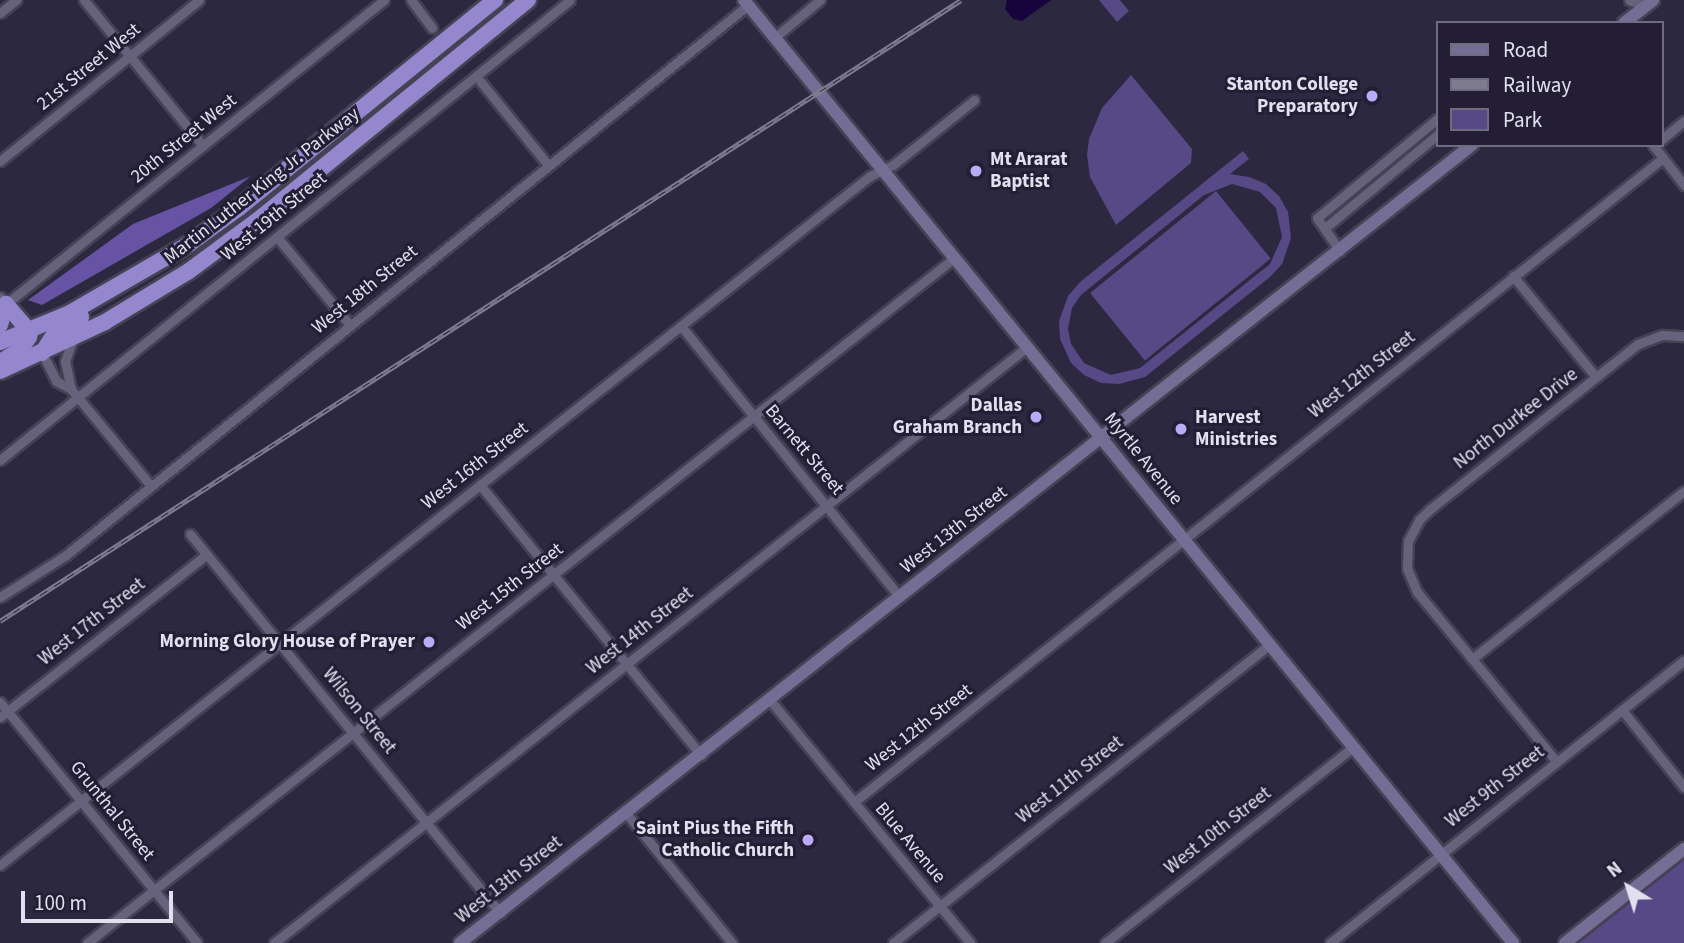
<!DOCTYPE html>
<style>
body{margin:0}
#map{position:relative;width:1684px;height:943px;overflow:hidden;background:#2c283f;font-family:"Source Sans 3",sans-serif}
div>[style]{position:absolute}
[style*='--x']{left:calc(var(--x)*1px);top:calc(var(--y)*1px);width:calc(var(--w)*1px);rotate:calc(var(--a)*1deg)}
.green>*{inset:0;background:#574986;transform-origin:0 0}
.forest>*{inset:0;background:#6653a3}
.water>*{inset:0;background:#19033c}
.roads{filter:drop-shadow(2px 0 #464255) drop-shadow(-2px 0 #464255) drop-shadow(0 2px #464255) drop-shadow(0 -2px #464255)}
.street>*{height:9px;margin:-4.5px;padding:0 4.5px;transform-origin:4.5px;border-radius:4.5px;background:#66627c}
.secondary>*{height:12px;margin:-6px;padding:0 6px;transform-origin:6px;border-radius:6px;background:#746d94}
.highway>*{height:16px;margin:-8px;padding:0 8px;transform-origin:8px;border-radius:8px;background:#9487cd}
.rail>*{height:5px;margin-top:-2.5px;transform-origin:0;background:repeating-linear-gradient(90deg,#231e34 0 8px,#7f7c8f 0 16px);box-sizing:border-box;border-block:2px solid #7f7c8f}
.dots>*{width:19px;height:19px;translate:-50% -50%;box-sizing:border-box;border:4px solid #231e34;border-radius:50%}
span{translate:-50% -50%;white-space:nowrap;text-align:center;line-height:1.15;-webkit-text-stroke:6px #231e34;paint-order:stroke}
.street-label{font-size:19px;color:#e2e0ef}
.poi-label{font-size:19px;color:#e2e0ef;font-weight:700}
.right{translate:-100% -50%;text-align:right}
.left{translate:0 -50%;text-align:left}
.legend{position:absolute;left:1436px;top:21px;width:228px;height:126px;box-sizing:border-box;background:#231e34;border:2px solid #6f6c7f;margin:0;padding:9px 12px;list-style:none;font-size:21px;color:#e2e0ef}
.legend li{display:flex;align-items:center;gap:14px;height:35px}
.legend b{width:35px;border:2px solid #6f6c7f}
.north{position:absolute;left:1593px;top:852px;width:70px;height:70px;-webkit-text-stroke:5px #231e34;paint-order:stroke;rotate:322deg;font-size:19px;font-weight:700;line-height:28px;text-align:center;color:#e2e0ef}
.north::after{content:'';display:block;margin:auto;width:24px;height:32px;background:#e2e0ef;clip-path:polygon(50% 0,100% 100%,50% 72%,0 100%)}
.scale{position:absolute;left:21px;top:891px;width:152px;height:32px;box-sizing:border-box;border:4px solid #e2e0ef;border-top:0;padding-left:9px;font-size:21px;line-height:24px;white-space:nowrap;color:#e2e0ef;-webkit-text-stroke:5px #231e34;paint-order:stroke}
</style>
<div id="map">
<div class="green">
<i style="clip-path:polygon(1099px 0,1120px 0,1129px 11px,1117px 22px)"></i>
<i style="clip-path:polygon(1131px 75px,1192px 149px,1191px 163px,1116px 225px,1090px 177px,1087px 155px,1089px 139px,1102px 108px)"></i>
<i style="clip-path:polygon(evenodd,1243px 151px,1249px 159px,1230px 174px,1249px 177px,1266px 184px,1279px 196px,1288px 212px,1291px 238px,1282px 264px,1270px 277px,1145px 377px,1119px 384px,1101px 383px,1084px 375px,1071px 363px,1060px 339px,1059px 321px,1068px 296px,1080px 282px,1243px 151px,1232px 184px,1260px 192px,1276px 208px,1282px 237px,1270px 264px,1140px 368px,1111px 375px,1084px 363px,1071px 344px,1068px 329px,1072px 308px,1081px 295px,1204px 195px,1232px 184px)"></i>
<i style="left:1216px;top:191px;width:87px;height:162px;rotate:51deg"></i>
<i style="clip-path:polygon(1684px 860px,1684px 943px,1579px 943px)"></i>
</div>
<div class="forest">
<i style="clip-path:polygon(251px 176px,211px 208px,42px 305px,28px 300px,133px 224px)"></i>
</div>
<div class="water">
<i style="clip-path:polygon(1007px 0,1051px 0,1022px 21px,1013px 19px,1005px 9px)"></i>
</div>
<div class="roads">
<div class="street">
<i style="--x:84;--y:0;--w:188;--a:50.8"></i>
<i style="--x:411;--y:0;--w:35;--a:53"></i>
<i style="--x:1629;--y:0;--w:17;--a:21"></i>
<i style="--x:0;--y:13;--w:21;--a:-39"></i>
<i style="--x:774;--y:38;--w:60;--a:-39.6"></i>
<i style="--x:476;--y:76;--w:114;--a:51"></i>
<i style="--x:1661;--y:140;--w:30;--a:-40"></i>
<i style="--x:1653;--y:145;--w:51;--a:52.2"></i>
<i style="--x:0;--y:161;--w:256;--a:-39"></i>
<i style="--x:1325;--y:228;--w:146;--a:-39.7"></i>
<i style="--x:277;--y:237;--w:114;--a:50.3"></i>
<i style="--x:1340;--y:251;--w:40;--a:-124.9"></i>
<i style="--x:1317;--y:218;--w:156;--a:-39.5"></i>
<i style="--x:1513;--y:276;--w:131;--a:50.6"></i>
<i style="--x:0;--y:297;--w:9;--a:49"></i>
<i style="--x:6;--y:304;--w:485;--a:-38.8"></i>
<i style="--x:681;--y:326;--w:348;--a:51.1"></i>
<i style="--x:72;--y:341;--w:21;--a:109"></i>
<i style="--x:65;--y:361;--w:29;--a:78"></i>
<i style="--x:71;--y:389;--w:126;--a:50.5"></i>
<i style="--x:42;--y:353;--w:31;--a:63"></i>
<i style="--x:56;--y:381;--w:17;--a:28"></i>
<i style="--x:0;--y:460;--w:732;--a:-38.9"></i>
<i style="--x:480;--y:485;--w:349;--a:50.7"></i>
<i style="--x:190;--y:534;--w:490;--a:50.7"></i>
<i style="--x:0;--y:597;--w:78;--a:-32.5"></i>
<i style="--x:66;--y:555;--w:876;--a:-38.88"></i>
<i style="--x:1472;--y:659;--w:270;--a:-38.4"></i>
<i style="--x:770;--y:700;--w:315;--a:50.5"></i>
<i style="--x:0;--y:702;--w:311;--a:50.7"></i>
<i style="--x:1622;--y:710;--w:99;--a:51.2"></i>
<i style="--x:0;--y:717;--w:263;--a:-38.2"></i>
<i style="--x:1556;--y:761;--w:219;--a:-129.4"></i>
<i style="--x:1417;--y:592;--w:26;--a:-113"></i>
<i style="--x:1407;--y:568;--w:27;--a:-88"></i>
<i style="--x:1408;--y:541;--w:24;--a:-62"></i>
<i style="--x:1419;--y:520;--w:14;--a:-45"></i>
<i style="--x:1429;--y:510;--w:267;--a:-38.5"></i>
<i style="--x:1638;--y:344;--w:26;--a:-21"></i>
<i style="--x:1662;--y:335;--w:22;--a:3"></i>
<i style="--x:854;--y:802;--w:1034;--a:-38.52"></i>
<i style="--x:626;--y:813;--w:168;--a:50.8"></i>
<i style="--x:0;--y:865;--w:1110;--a:-38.38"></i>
<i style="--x:870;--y:176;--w:25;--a:-26"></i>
<i style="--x:893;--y:165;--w:104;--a:-38.7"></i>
<i style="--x:87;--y:943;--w:1105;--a:-38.31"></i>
<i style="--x:274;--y:943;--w:960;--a:-38.36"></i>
<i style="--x:893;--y:943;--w:480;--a:-38.4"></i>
<i style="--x:1105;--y:943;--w:316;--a:-38.3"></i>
<i style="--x:1330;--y:943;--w:453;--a:-38.6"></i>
</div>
<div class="secondary">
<i style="--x:744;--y:0;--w:1217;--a:50.8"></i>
<i style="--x:1624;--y:23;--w:37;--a:-38"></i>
<i style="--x:460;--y:943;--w:1289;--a:-38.26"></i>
<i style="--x:1565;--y:943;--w:152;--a:-38.3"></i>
</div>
<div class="highway">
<i style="--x:0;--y:325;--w:22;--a:-74"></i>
<i style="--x:0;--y:342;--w:76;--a:-22.5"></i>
<i style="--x:70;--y:313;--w:138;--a:-30.1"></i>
<i style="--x:189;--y:244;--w:62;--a:-35.8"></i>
<i style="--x:239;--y:208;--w:330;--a:-39.1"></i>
<i style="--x:42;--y:353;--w:20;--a:-57"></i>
<i style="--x:53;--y:336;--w:34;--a:-34"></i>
<i style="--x:0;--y:362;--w:23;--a:-31"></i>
<i style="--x:20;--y:350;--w:16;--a:-55"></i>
<i style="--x:29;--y:337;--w:5;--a:-79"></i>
<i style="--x:30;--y:332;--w:37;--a:-131"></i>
<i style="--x:0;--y:371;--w:116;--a:-25"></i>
<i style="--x:105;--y:322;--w:98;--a:-31.3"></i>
<i style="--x:189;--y:271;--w:92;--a:-36.6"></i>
<i style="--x:263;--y:216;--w:342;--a:-39.2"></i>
</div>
</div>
<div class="rail">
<i style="--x:0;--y:621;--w:1144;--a:-32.87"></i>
</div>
<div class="dots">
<i style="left:1372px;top:96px;background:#b9abf7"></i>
<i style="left:976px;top:171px;background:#b9abf7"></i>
<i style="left:1036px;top:417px;background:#b9abf7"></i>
<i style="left:1181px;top:429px;background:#b9abf7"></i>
<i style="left:429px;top:642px;background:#b9abf7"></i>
<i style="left:808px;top:840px;background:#b9abf7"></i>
</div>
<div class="street-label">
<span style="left:89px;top:67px;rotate:-39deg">21st Street West</span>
<span style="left:184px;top:139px;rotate:-39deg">20th Street West</span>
<span style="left:262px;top:186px;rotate:-38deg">Martin Luther King Jr. Parkway</span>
<span style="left:274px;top:217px;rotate:-39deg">West 19th Street</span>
<span style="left:365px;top:290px;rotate:-39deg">West 18th Street</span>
<span style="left:1362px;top:375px;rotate:-38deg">West 12th Street</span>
<span style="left:1516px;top:419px;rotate:-38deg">North Durkee Drive</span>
<span style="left:804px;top:450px;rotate:50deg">Barnett Street</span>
<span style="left:1143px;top:459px;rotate:51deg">Myrtle Avenue</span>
<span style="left:475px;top:466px;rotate:-38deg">West 16th Street</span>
<span style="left:954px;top:530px;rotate:-38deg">West 13th Street</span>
<span style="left:510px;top:587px;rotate:-38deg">West 15th Street</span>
<span style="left:92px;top:622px;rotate:-38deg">West 17th Street</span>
<span style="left:640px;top:631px;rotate:-38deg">West 14th Street</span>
<span style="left:359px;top:711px;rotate:51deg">Wilson Street</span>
<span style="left:919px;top:728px;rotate:-38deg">West 12th Street</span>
<span style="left:1070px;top:780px;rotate:-38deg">West 11th Street</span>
<span style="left:1495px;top:787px;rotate:-38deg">West 9th Street</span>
<span style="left:112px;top:811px;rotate:51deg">Grunthal Street</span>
<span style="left:1218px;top:831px;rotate:-38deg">West 10th Street</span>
<span style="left:910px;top:843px;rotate:50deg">Blue Avenue</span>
<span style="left:509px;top:880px;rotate:-38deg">West 13th Street</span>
</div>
<div class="poi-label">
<span class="right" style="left:1358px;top:96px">Stanton College<br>Preparatory</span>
<span class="left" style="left:990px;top:171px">Mt Ararat<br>Baptist</span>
<span class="right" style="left:1022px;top:417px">Dallas<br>Graham Branch</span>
<span class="left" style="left:1195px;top:429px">Harvest<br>Ministries</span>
<span class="right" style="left:415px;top:642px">Morning Glory House of Prayer</span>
<span class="right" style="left:794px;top:840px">Saint Pius the Fifth<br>Catholic Church</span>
</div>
<ul class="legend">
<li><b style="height:9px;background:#746d94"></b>Road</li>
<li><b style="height:9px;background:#7f7c8f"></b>Railway</li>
<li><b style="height:19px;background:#574986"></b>Park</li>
</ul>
<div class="north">N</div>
<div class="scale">100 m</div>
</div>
